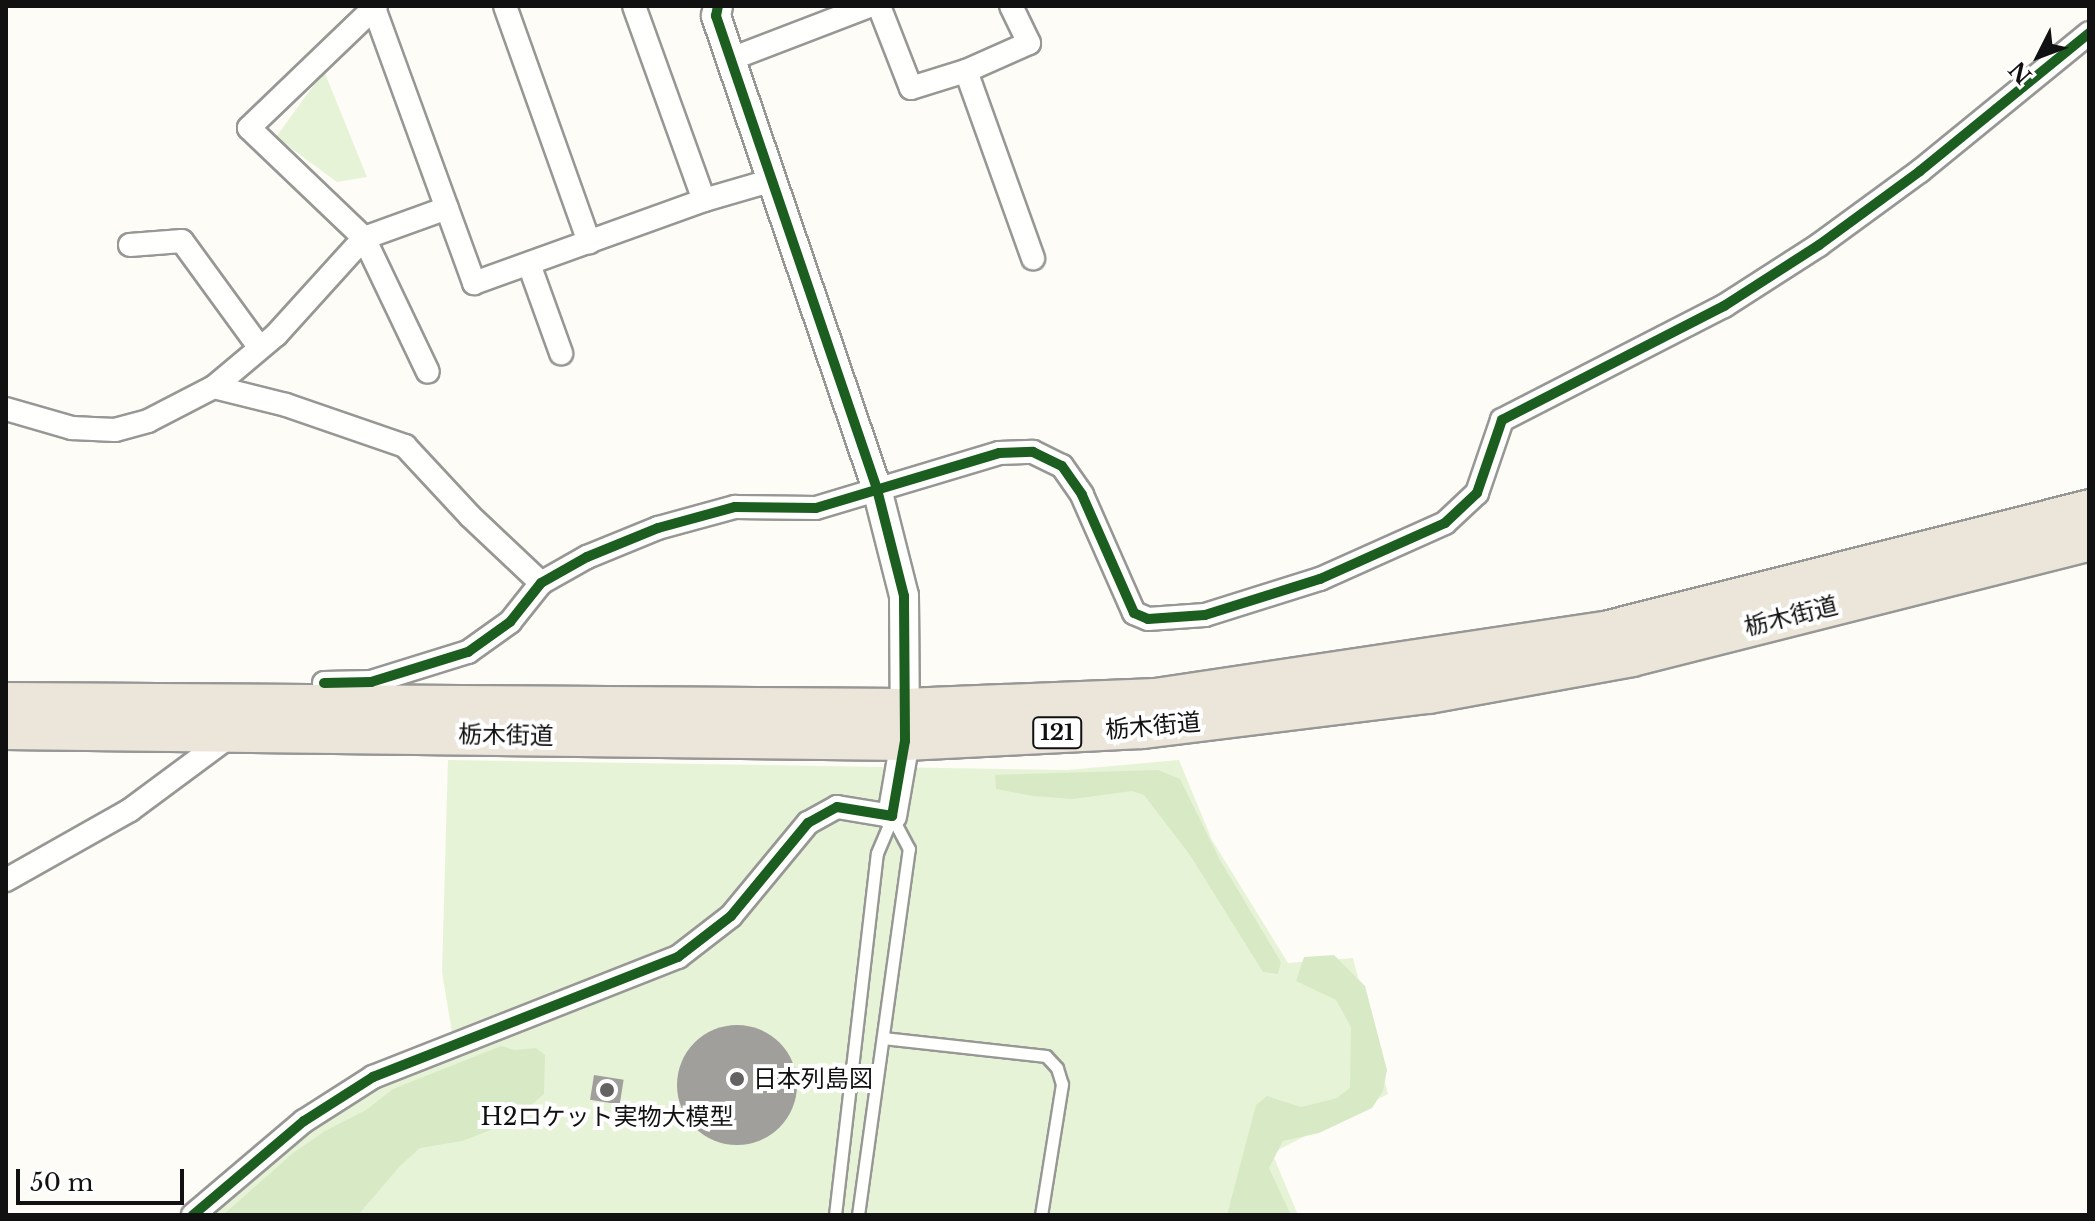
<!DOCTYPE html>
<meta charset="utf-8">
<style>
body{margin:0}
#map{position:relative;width:2095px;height:1221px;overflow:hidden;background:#fdfcf7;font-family:"Libre Baskerville","Noto Sans JP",serif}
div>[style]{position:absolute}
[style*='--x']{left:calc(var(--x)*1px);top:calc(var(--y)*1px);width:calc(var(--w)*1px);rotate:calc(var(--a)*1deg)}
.green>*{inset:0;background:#e7f3d7}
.forest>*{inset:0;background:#d8eac5}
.building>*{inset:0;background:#a19f9c;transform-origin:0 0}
.round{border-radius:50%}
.roads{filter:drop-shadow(2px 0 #979795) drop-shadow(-2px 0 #979795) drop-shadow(0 2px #979795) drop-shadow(0 -2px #979795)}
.service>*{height:11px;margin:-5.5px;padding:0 5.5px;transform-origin:5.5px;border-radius:5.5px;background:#fffffe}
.minor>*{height:22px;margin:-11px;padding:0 11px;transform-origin:11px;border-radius:11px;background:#fffffe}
.tertiary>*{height:28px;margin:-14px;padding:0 14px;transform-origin:14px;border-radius:14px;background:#fffffe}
.trunk>*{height:38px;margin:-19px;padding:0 19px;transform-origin:19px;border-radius:19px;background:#ece5da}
.cycleway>*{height:10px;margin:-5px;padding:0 5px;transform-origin:5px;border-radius:5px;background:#1b5e20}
.dots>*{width:22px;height:22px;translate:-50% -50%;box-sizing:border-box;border:4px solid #fff;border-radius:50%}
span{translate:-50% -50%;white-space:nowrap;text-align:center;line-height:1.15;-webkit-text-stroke:8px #fff;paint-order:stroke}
.shield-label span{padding:2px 6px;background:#fff;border:2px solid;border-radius:6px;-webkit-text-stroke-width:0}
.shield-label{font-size:22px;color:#111;font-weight:700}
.street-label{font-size:24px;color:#111}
.poi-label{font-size:24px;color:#111}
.left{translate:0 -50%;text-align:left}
.frame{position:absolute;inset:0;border:8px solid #111;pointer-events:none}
.north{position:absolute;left:1999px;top:16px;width:80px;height:80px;-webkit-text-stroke:6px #fff;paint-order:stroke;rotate:228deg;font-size:22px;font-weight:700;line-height:32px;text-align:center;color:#111}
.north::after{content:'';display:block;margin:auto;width:28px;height:36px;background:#111;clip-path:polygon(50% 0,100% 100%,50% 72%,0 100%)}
.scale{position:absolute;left:16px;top:1169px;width:168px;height:36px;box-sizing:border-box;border:4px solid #111;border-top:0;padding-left:10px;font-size:24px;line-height:28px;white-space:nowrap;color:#111;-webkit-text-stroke:6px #fff;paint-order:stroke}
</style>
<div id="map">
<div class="green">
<i style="clip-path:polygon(324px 71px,367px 177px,337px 182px,276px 137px)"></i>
<i style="clip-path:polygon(448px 760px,1067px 770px,1179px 760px,1212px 840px,1288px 963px,1353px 958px,1388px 1094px,1272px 1153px,1298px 1215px,207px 1215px,312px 1129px,380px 1088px,456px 1057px,442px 972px)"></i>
</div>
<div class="forest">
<i style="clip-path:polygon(1158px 770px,1180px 779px,1220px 860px,1281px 962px,1278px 974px,1263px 972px,1190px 855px,1144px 795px,1132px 791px,1073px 799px,1033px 796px,996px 789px,995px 775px)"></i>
<i style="clip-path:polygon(1334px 955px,1365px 986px,1387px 1070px,1383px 1091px,1372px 1108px,1319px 1133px,1283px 1141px,1269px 1168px,1291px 1215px,1227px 1215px,1256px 1105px,1267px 1096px,1301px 1107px,1337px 1098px,1350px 1088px,1351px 1027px,1336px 1000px,1296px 981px,1304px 957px)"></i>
<i style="clip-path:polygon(501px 1046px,515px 1050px,536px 1048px,545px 1055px,544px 1094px,517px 1117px,486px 1132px,462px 1141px,420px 1148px,400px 1166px,358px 1215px,223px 1215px,293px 1153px,325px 1131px,366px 1110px,393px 1089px)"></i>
</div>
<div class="building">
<i class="round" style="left:677px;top:1025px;width:120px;height:120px"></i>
<i style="left:594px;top:1075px;width:30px;height:25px;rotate:9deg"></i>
</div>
<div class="roads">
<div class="service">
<i style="--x:883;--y:1038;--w:164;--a:6.3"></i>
<i style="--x:1046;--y:1056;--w:16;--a:47"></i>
<i style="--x:1057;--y:1068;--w:17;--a:73"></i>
<i style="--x:1062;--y:1084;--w:133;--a:99.1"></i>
<i style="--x:835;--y:1215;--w:364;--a:-83.4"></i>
<i style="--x:877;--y:853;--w:39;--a:-67"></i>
<i style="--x:858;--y:1215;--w:370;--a:-82.1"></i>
<i style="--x:909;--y:849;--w:36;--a:-118"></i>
</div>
<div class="minor">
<i style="--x:376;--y:6;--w:176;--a:136.2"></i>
<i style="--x:249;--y:128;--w:159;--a:43.7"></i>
<i style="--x:364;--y:238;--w:148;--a:64.5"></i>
<i style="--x:505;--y:6;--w:251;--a:70.4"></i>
<i style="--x:634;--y:6;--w:206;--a:70.2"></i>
<i style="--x:879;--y:6;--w:88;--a:68.7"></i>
<i style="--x:911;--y:88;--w:58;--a:-17.2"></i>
<i style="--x:966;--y:71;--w:69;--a:-24"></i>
<i style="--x:1029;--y:43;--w:41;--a:-115.9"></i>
<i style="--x:374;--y:8;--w:293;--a:70"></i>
<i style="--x:474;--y:283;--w:245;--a:-19.8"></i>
<i style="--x:704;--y:200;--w:72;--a:-16.2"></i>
<i style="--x:731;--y:59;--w:148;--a:-21"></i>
<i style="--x:966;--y:71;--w:199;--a:70.3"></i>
<i style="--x:130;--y:245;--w:52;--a:-4.4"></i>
<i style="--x:182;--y:241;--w:132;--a:53.9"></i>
<i style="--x:529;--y:264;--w:95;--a:70.2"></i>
<i style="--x:214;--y:387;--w:74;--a:14"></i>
<i style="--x:286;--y:405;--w:126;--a:19"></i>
<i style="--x:405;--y:446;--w:96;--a:47.1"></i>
<i style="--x:470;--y:516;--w:98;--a:43.3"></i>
<i style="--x:6;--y:409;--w:69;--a:16.1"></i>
<i style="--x:72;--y:428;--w:43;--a:2.7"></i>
<i style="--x:115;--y:430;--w:34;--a:-15"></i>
<i style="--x:148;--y:421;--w:74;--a:-27.3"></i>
<i style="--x:214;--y:387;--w:81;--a:-40"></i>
<i style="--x:276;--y:335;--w:131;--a:-47.8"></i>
<i style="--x:364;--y:238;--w:88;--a:-19.9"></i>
<i style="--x:324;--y:683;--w:47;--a:-1.2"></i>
<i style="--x:371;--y:682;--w:102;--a:-17.2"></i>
<i style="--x:468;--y:652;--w:52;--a:-35.5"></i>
<i style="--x:510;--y:622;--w:50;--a:-51.5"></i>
<i style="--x:541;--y:583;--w:53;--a:-29.5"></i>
<i style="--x:587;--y:557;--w:77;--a:-22.2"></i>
<i style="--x:658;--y:528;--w:80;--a:-15.3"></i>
<i style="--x:735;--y:507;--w:81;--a:0.7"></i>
<i style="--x:816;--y:508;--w:191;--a:-16.7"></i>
<i style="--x:999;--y:453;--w:34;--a:-2"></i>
<i style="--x:1033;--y:452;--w:32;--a:26"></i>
<i style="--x:1062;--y:466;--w:35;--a:55"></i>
<i style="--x:1082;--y:495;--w:129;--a:66.2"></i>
<i style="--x:1134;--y:613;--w:15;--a:23"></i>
<i style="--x:1148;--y:619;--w:57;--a:-4"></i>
<i style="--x:1205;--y:615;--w:121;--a:-17.4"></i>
<i style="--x:1320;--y:579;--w:137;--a:-24.1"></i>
<i style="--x:1445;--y:523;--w:44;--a:-43.2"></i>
<i style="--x:1477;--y:493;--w:77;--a:-71.1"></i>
<i style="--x:1502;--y:420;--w:250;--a:-27.2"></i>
<i style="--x:1724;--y:306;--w:113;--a:-32.7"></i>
<i style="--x:1819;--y:245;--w:125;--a:-36.2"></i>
<i style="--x:1920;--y:171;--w:218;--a:-39.2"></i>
<i style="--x:6;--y:880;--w:142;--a:-29.4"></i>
<i style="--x:130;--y:810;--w:124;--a:-36.5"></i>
<i style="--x:193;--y:1215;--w:145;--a:-40.3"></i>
<i style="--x:304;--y:1121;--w:82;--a:-32.5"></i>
<i style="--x:373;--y:1077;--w:328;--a:-21.5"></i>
<i style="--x:678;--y:957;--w:67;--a:-37.7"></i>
<i style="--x:731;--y:916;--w:121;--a:-50.4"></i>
<i style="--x:808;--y:823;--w:33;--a:-29"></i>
<i style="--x:837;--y:807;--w:56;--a:9.3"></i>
</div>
<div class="tertiary">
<i style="--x:718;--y:6;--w:10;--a:101"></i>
<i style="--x:716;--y:16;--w:500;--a:71.2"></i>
<i style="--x:877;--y:489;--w:110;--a:75.8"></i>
<i style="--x:904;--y:596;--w:145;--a:89.6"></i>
<i style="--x:905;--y:741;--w:76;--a:99.8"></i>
</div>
<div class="trunk">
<i style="--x:6;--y:702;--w:899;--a:0.38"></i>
<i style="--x:905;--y:708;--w:251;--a:-2.3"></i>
<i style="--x:1156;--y:698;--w:454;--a:-8.5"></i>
<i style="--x:1605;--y:631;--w:499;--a:-14.1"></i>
<i style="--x:6;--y:730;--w:899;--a:0.7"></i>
<i style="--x:905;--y:741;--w:237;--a:-2.9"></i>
<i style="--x:1142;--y:729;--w:289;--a:-7"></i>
<i style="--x:1429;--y:694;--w:206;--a:-10.3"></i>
<i style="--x:1632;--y:657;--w:471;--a:-14.2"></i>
</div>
</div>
<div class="cycleway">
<i style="--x:324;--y:683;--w:47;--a:-1.2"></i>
<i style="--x:371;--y:682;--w:102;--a:-17.2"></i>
<i style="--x:468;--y:652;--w:52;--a:-35.5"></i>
<i style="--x:510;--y:622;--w:50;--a:-51.5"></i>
<i style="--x:541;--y:583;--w:53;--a:-29.5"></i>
<i style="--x:587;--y:557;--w:77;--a:-22.2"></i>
<i style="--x:658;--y:528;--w:80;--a:-15.3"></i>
<i style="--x:735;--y:507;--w:81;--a:0.7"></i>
<i style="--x:816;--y:508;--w:191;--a:-16.7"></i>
<i style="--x:999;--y:453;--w:34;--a:-2"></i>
<i style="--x:1033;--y:452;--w:32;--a:26"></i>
<i style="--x:1062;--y:466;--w:35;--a:55"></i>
<i style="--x:1082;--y:495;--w:129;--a:66.2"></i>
<i style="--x:1134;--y:613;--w:15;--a:23"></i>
<i style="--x:1148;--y:619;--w:57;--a:-4"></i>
<i style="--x:1205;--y:615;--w:121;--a:-17.4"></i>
<i style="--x:1320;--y:579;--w:137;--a:-24.1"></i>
<i style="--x:1445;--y:523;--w:44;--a:-43.2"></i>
<i style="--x:1477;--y:493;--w:77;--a:-71.1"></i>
<i style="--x:1502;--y:420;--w:250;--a:-27.2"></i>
<i style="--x:1724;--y:306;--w:113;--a:-32.7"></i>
<i style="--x:1819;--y:245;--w:125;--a:-36.2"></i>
<i style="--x:1920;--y:171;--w:218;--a:-39.2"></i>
<i style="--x:193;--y:1215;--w:145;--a:-40.3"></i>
<i style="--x:304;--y:1121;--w:82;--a:-32.5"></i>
<i style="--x:373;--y:1077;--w:328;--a:-21.5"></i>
<i style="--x:678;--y:957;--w:67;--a:-37.7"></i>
<i style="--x:731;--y:916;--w:121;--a:-50.4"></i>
<i style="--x:808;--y:823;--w:33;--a:-29"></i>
<i style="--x:837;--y:807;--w:56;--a:9.3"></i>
<i style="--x:892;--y:816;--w:76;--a:-80.2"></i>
<i style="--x:905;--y:741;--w:145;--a:-90.4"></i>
<i style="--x:904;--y:596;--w:110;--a:-104.2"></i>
<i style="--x:877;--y:489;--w:500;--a:-108.8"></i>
<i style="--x:716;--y:16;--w:10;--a:-79"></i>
</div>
<div class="dots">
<i style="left:737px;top:1079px;background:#646362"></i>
<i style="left:607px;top:1090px;background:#646362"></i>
</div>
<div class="shield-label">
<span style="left:1057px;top:733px">121</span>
</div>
<div class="street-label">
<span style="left:1791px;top:616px;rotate:-14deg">栃木街道</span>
<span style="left:1153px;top:726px;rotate:-5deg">栃木街道</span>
<span style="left:506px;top:735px;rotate:1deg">栃木街道</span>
</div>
<div class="poi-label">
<span class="left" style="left:753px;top:1079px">日本列島図</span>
<span style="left:607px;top:1117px">H2ロケット実物大模型</span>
</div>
<div class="frame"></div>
<div class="north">N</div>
<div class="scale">50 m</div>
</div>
